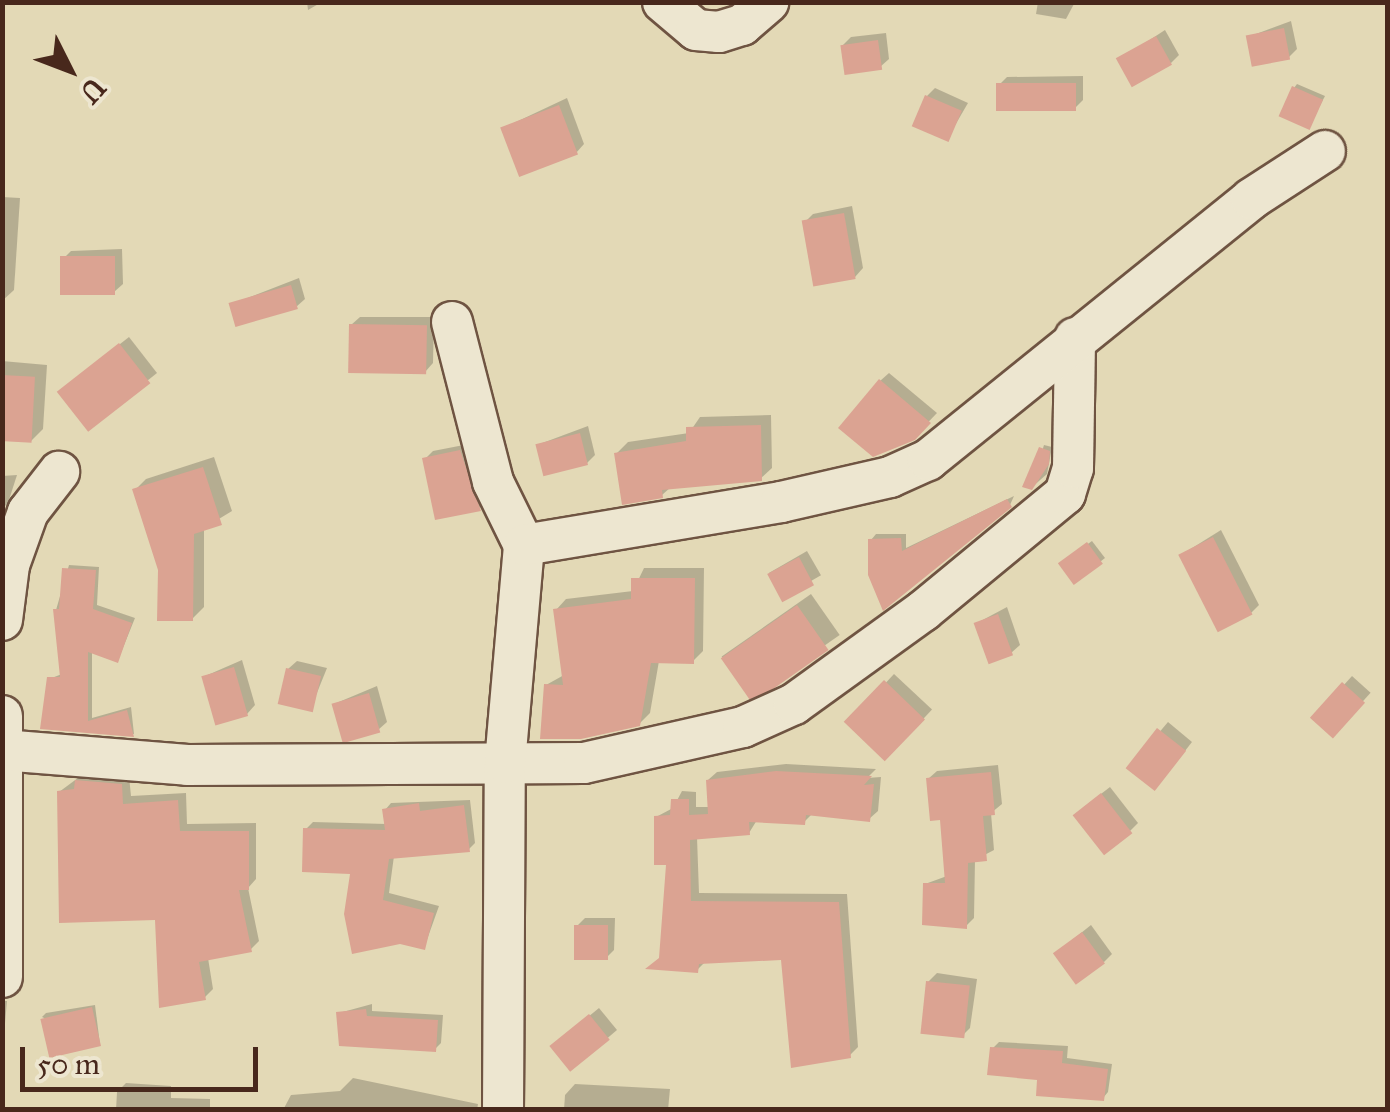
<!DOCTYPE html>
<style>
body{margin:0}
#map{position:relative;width:1390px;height:1112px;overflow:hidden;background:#e3d9b6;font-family:"IM FELL Great Primer",serif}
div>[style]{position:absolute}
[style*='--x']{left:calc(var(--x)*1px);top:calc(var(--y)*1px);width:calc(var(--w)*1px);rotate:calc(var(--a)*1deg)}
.shadow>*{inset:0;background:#0003;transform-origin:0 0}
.building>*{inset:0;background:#dba392;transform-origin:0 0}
.roads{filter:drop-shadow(2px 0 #6f5442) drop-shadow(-2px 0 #6f5442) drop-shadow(0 2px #6f5442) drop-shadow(0 -2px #6f5442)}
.minor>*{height:40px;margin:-20px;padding:0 20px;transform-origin:20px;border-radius:20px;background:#ede6d0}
span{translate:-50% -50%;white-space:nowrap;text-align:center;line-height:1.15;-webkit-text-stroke:10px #ede6d0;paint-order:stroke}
.frame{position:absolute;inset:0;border:5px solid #48281c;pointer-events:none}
.north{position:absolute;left:20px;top:20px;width:100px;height:100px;-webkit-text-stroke:8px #ede6d0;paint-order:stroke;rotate:132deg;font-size:28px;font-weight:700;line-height:40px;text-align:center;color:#48281c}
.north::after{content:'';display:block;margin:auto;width:35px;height:45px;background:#48281c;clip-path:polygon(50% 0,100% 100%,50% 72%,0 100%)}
.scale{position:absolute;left:20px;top:1047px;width:238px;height:45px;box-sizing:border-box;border:5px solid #48281c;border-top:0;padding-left:12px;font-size:30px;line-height:35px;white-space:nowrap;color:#48281c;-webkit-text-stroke:8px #ede6d0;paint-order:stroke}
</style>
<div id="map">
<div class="shadow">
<i style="clip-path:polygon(307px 2px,322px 2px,308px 10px)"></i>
<i style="clip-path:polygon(1038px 2px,1075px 2px,1066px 19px,1036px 14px)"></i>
<i style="clip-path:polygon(1291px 21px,1297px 49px,1289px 57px,1248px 37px)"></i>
<i style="clip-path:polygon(1165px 30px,1179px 55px,1171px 63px,1119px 60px)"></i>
<i style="clip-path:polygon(886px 33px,889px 59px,880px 67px,843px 45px,851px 37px)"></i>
<i style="clip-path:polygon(1083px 76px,1083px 100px,1075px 108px,999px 85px,1007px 77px)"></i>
<i style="clip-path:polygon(1297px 84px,1325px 96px,1309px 127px,1294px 88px)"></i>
<i style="clip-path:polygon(935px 88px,968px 103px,947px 139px,927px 96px)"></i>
<i style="clip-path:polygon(567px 98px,584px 144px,576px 153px,503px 128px)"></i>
<i style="clip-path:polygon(2px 197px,20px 198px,14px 290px,2px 301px)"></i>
<i style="clip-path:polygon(852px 206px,863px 268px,855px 277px,805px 222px,813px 214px)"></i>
<i style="clip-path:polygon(122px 249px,123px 284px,114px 292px,63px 259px,71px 251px)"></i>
<i style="clip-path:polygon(299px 278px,305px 299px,296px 307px,232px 304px)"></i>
<i style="clip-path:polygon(360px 317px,434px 317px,433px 363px,425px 372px,351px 325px)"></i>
<i style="clip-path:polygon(129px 337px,157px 373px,88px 428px,69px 384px)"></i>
<i style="clip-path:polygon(2px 361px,47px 365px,43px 429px,30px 442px,2px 439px)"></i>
<i style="clip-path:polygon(889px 373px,937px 413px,914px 437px,880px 381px)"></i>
<i style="clip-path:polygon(771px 415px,772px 468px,760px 479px,671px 487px,662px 495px,617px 453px,628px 442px,689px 433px,700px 417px)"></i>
<i style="clip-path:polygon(588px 426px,595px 455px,587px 463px,537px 445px)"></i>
<i style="clip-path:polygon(469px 444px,488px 500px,479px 508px,425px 459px,433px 451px)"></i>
<i style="clip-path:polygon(1044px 445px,1052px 447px,1047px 474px,1031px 488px)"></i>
<i style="clip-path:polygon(214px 457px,232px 511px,204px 528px,204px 607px,192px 619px,160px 570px,135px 490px,146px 479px)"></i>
<i style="clip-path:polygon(17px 475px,8px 503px,2px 509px,2px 476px)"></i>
<i style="clip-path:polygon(1014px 496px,1010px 505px,884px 606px,871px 540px,876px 534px,906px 534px,906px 548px)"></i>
<i style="clip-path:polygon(1221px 530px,1259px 605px,1251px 613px,1181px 555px)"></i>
<i style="clip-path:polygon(1092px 541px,1105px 558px,1074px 582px,1065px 560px)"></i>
<i style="left:807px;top:551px;width:28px;height:44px;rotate:60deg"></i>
<i style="clip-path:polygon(69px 565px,99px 567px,97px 605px,135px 618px,118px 660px,92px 650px,92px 718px,131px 707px,134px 734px,43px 727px,49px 679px,62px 674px,56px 610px)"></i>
<i style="clip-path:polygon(644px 568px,704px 568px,703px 651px,693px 661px,659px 661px,650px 713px,639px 724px,546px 685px,564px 675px,556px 610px,566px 599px,633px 591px)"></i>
<i style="left:811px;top:594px;width:50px;height:109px;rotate:55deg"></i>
<i style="clip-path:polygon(1007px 607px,1020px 645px,1011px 653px,977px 623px)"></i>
<i style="clip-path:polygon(242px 660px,255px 705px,247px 714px,203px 677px)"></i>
<i style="clip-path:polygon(297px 661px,327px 668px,310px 710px,288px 669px)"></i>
<i style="left:894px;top:674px;width:52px;height:66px;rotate:43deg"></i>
<i style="left:1352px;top:676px;width:25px;height:57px;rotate:42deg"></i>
<i style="clip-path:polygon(377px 686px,387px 722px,378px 730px,334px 704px)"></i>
<i style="clip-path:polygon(1168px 722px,1192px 742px,1163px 779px,1130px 767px)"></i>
<i style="clip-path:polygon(786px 764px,876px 769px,867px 778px,881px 777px,878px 811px,869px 819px,813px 813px,804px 822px,757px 820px,749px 833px,697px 837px,699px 893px,847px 894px,858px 1047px,849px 1056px,784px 957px,706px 961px,697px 970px,662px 957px,669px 862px,656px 817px,673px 808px,682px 791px,696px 792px,696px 807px,710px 807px,708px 780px,717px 772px)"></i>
<i style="clip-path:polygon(998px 765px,1002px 804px,991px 813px,994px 850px,975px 860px,974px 918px,966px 926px,925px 884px,947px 876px,942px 817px,928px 779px,937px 771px)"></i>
<i style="clip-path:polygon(86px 772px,129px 776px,131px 796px,186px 793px,187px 824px,256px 823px,256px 879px,248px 888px,259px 941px,251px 949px,208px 958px,213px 989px,204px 998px,157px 917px,59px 792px)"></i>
<i style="clip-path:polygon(1110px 787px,1138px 823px,1130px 831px,1084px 807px)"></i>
<i style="clip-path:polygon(470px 800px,475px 843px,468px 850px,394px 856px,389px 893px,439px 906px,424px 948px,306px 829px,313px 822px,387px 824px,385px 810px,391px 803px)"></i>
<i style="clip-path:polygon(585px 918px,615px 918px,614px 950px,606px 958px,576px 927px)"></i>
<i style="clip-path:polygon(1091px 925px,1112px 954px,1104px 962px,1056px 953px)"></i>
<i style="clip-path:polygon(937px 973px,977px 979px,970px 1028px,961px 1037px,928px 982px)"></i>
<i style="clip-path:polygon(2px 1001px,7px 1001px,2px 1057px)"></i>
<i style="clip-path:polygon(372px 1004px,372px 1011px,443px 1015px,441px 1043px,435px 1049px,339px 1013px)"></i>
<i style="clip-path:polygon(95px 1005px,100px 1044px,42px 1017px,46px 1013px)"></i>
<i style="clip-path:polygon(599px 1008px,617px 1030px,571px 1069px,561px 1039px)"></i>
<i style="clip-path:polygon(999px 1042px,1068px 1046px,1067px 1058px,1112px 1064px,1108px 1092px,1103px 1098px,1039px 1078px,993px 1048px)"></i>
<i style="clip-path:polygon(353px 1078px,478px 1104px,477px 1110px,283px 1110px,291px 1095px,340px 1091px)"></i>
<i style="clip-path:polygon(126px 1083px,171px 1086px,171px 1098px,210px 1099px,210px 1110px,116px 1110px,117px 1092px)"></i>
<i style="clip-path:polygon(575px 1084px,670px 1089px,668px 1110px,564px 1110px,565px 1095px)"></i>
</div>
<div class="building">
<i style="left:1284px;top:28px;width:32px;height:39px;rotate:79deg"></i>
<i style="left:1156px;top:36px;width:33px;height:46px;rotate:61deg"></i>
<i style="left:878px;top:40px;width:30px;height:38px;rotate:82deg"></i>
<i style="left:1076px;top:83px;width:28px;height:80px;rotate:90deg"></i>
<i style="left:1292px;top:86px;width:34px;height:33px;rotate:24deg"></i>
<i style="left:925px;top:95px;width:40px;height:34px;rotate:23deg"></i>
<i style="left:559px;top:105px;width:53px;height:63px;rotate:69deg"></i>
<i style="left:844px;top:213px;width:67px;height:43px;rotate:80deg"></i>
<i style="left:115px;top:256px;width:39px;height:55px;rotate:90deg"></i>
<i style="left:291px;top:285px;width:25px;height:65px;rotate:74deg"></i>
<i style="left:349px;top:324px;width:78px;height:49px;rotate:1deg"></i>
<i style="left:119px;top:343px;width:51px;height:79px;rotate:52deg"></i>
<i style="left:2px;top:375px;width:33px;height:66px;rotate:3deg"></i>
<i style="clip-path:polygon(879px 379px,931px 423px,915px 440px,873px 457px,838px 428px)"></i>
<i style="clip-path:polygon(761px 425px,762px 481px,662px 490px,663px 498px,622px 505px,614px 453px,686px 441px,686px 427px)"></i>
<i style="left:580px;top:433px;width:33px;height:46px;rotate:76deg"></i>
<i style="clip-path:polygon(1039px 447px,1050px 451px,1049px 464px,1032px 490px,1022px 487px)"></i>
<i style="clip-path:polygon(460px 450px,481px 511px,435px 520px,422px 458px)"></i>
<i style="clip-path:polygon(203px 467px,222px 525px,194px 534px,193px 621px,157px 621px,158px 570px,132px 489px)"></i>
<i style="clip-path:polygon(1007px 499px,1012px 507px,883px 611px,868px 575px,868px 539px,901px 538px,902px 551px)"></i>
<i style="left:1213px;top:537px;width:87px;height:39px;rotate:63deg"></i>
<i style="left:1087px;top:542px;width:27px;height:36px;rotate:54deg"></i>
<i style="left:799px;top:557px;width:32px;height:36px;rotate:62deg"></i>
<i style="clip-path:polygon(62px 568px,96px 570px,93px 609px,132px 623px,118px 663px,88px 652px,88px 721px,127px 710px,134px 737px,40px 729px,47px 677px,60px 677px,53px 609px,59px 609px)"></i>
<i style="clip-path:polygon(631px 578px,695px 578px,694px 664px,651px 663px,640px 726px,581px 739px,540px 739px,544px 684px,563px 685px,553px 609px,631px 599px)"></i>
<i style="left:797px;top:605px;width:55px;height:93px;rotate:55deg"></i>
<i style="left:998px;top:614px;width:44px;height:26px;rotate:70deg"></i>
<i style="left:234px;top:667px;width:51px;height:34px;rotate:74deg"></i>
<i style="left:286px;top:668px;width:36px;height:37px;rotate:13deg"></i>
<i style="left:884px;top:680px;width:57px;height:58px;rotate:44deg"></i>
<i style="left:1342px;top:682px;width:31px;height:48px;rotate:42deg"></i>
<i style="left:369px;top:693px;width:41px;height:39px;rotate:74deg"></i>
<i style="left:1157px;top:728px;width:37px;height:51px;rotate:38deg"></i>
<i style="clip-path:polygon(776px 771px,872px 776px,864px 785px,874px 784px,870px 822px,806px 815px,805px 825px,749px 822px,750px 835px,690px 840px,691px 901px,839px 902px,851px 1058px,791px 1068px,781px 960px,699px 964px,698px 973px,645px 969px,659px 958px,666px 865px,654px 865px,654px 816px,670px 815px,671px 799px,689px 799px,689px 815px,708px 814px,706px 780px)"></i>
<i style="clip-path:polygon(991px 772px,995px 815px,983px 816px,987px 861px,968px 863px,967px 929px,922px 925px,923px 883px,945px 883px,940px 820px,930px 821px,926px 778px)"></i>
<i style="clip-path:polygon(75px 780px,122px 784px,123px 804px,178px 800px,180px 831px,249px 831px,249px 890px,239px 890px,252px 952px,199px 962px,206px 1000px,159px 1008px,155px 920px,59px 923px,57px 791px,74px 789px)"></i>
<i style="left:1101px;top:793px;width:51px;height:36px;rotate:52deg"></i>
<i style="clip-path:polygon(419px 803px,420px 811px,464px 805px,470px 852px,389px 859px,383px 900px,434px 913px,425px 950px,400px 944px,352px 954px,344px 914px,350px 874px,302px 872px,303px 828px,385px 830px,382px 809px)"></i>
<i style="left:574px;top:925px;width:34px;height:35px"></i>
<i style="left:1082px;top:932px;width:39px;height:36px;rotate:54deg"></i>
<i style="left:926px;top:981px;width:44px;height:53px;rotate:6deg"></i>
<i style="left:92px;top:1007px;width:40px;height:53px;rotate:77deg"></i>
<i style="clip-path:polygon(366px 1009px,367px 1016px,438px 1020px,436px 1052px,339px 1046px,336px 1012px)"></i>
<i style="left:589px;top:1014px;width:33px;height:51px;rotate:51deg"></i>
<i style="clip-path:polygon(990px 1047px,1063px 1051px,1062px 1063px,1108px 1069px,1104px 1101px,1036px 1096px,1037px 1080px,987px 1075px)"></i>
</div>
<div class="roads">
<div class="minor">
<i style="--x:663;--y:2;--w:43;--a:40.3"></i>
<i style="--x:696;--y:30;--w:23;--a:5"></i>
<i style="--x:719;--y:32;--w:24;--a:-17"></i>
<i style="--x:742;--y:25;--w:35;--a:-41"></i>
<i style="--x:452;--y:322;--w:165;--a:75.6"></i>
<i style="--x:493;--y:482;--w:70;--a:63.8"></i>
<i style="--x:2;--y:620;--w:55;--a:-82.7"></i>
<i style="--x:9;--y:565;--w:56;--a:-70.3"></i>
<i style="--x:28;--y:512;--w:51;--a:-52.2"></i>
<i style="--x:2;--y:716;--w:261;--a:90"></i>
<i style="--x:2;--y:750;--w:186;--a:4.6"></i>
<i style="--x:187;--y:765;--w:397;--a:-0.3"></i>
<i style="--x:584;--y:763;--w:163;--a:-12.8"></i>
<i style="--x:743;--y:727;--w:56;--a:-24.3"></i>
<i style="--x:794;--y:704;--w:159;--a:-35.8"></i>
<i style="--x:923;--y:611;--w:184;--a:-39.5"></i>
<i style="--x:1065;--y:494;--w:27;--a:-73"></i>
<i style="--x:1073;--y:468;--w:130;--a:-89.1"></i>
<i style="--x:503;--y:1110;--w:347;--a:-89.7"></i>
<i style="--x:505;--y:763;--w:219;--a:-85"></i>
<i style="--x:524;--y:545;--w:261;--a:-9.5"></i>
<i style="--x:781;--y:502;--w:112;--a:-12.9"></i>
<i style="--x:890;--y:477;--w:42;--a:-24.1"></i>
<i style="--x:928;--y:460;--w:415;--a:-38.9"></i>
<i style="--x:1251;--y:199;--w:88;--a:-33"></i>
</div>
</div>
<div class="frame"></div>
<div class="north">U</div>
<div class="scale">50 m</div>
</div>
